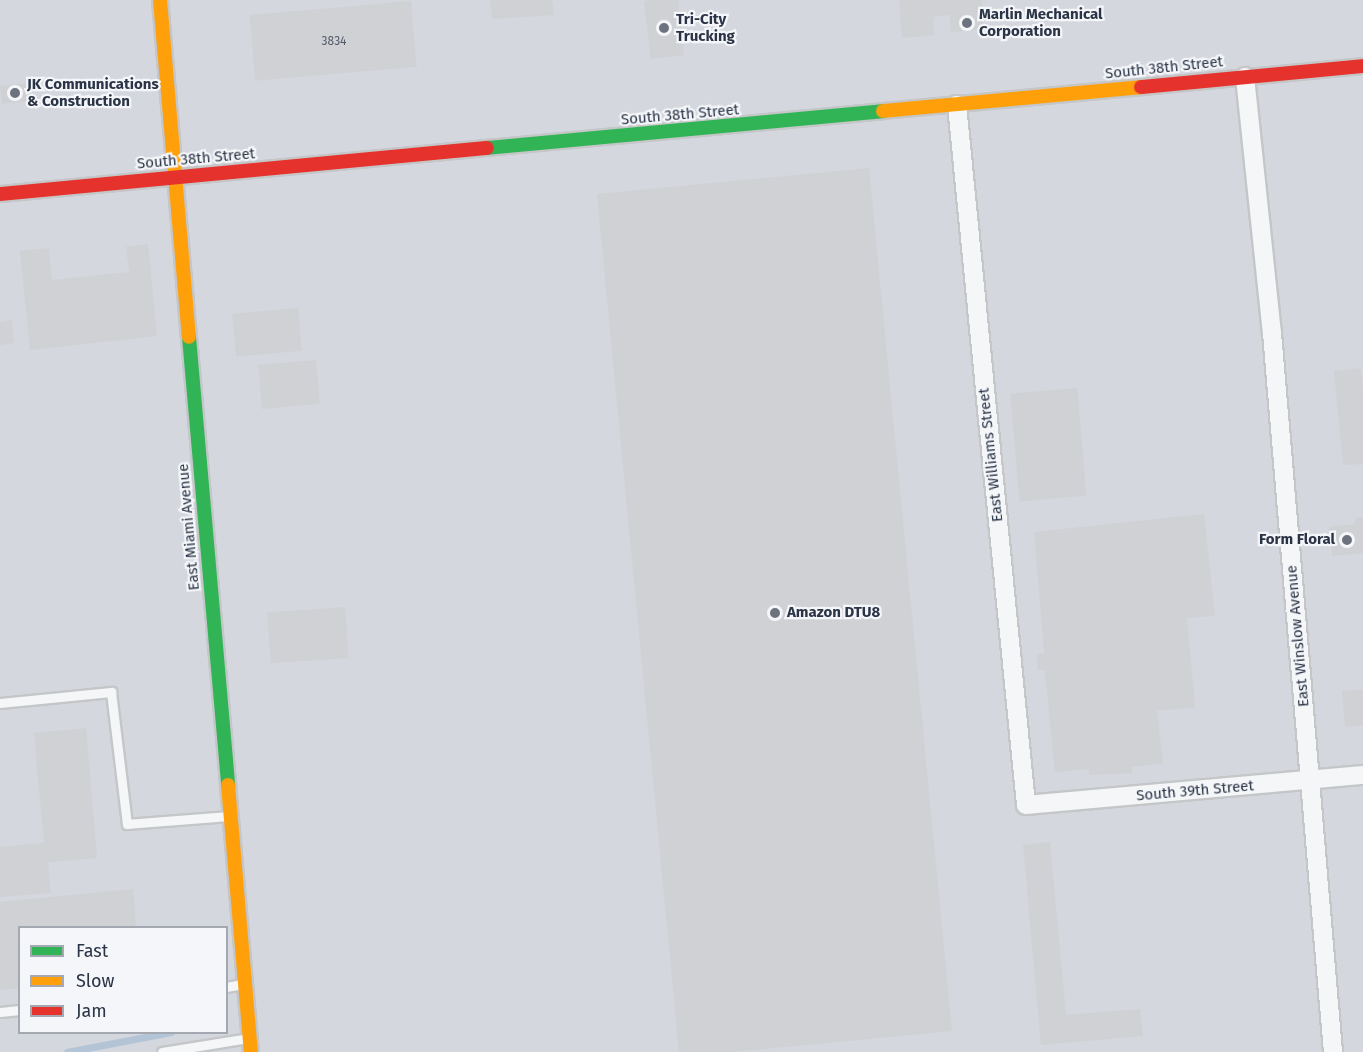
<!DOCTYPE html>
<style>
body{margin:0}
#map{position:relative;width:1363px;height:1052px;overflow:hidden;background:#e6e8ea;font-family:"Fira Sans",sans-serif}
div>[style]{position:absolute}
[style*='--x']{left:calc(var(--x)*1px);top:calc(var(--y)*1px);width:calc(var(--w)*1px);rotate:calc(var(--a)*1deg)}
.built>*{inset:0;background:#d4d7dd}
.stream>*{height:7px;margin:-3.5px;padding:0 3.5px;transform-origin:3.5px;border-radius:3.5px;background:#b3c4d6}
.building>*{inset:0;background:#cfd1d4;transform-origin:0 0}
.roads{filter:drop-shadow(2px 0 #c4c6c8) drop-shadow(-2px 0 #c4c6c8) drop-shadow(0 2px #c4c6c8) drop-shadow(0 -2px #c4c6c8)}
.lane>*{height:9px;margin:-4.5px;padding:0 4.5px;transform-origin:4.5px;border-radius:4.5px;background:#f5f6f7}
.street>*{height:18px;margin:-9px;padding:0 9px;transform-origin:9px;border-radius:9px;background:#f5f6f7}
.fast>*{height:14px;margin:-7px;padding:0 7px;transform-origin:7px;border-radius:7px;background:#30b455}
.slow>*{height:14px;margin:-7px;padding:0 7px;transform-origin:7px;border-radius:7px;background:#ff9f0a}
.jam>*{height:14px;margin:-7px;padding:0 7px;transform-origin:7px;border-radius:7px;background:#e5322d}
.dots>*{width:16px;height:16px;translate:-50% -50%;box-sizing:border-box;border:3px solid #f4f6f9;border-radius:50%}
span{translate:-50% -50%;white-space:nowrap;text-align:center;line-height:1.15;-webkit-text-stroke:4.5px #f4f6f9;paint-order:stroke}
.number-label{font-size:12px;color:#545c6a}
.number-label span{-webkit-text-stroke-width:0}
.poi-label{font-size:15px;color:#2a3446;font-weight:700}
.left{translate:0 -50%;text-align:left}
.right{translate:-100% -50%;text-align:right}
.street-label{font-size:15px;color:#2a3446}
.legend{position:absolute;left:18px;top:926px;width:210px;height:108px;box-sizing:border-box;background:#f4f6f9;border:2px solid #a3a8b1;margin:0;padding:8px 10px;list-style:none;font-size:18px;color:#2a3446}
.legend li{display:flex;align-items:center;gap:12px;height:30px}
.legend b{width:30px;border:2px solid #a3a8b1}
</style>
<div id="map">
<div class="built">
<i style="clip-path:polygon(evenodd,0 0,1363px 0,1363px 1052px,0 1052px,0 0,20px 928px,226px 928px,226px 1032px,20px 1032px,20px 928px)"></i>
</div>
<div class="stream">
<i style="--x:67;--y:1052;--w:106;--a:-10.9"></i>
</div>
<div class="building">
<i style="clip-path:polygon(490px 0,552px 0,554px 15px,492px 19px)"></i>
<i style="clip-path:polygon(654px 0,678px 0,684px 55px,651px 59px,644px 1px)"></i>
<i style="clip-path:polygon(899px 0,982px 0,984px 29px,951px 32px,950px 15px,933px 17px,934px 35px,902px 38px)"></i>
<i style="left:411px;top:1px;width:66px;height:162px;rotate:85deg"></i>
<i style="left:28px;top:83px;width:18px;height:28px;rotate:84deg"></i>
<i style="clip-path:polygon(869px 168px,952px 1031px,733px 1052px,679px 1052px,597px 194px)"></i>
<i style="clip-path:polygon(148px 244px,157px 336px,30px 350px,20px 251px,49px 248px,52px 280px,129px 272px,126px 247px)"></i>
<i style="left:298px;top:308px;width:43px;height:66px;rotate:85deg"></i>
<i style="clip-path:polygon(12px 320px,14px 343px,0 345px,0 322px)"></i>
<i style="left:316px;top:360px;width:44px;height:58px;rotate:85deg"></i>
<i style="clip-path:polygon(1360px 368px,1363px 389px,1363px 464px,1343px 465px,1334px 371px)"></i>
<i style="left:1077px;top:388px;width:108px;height:67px;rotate:85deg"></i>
<i style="clip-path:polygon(1204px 514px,1215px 616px,1187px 618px,1195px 707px,1157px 711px,1163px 763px,1132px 767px,1132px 773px,1090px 775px,1088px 769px,1055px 772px,1045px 670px,1038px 670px,1037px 654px,1044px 653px,1034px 532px)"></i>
<i style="clip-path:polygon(1363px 517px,1363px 553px,1332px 556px,1329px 527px,1355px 524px,1355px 518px)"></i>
<i style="left:345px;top:607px;width:51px;height:78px;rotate:86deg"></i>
<i style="clip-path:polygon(1363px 689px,1363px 725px,1345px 727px,1342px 691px)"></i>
<i style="clip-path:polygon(86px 728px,97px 858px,48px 862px,51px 893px,0 897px,0 847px,44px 843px,34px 733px)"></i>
<i style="clip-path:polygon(1050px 842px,1066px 1015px,1140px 1009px,1143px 1036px,1041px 1045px,1023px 845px)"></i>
<i style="clip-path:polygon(133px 889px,136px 928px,20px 928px,20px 988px,0 990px,0 902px)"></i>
</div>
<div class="roads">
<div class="lane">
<i style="--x:0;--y:703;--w:112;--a:-5.7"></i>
<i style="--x:111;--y:692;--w:133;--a:83.1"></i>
<i style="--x:127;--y:824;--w:101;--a:-4.5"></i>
<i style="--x:226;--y:987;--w:17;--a:-10"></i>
<i style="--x:0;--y:1012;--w:20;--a:-6"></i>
<i style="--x:162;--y:1052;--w:87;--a:-9.2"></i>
</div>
<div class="street">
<i style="--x:1245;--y:77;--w:257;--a:84"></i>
<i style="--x:1272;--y:333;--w:722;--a:85.15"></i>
<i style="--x:957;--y:105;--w:703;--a:84.37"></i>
<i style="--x:1026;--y:805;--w:338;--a:-5.1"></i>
</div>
<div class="fast">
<i style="--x:487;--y:148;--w:398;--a:-5.3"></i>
<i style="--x:189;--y:337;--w:450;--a:85"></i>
</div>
<div class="slow">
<i style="--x:160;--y:0;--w:338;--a:85.1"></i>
<i style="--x:883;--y:111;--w:259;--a:-5.3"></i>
<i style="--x:228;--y:785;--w:268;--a:85.1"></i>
</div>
<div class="jam">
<i style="--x:1141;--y:87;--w:223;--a:-5.4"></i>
<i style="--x:0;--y:194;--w:489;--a:-5.4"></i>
</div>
</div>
<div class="dots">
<i style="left:967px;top:23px;background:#6c737f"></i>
<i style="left:664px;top:28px;background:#6c737f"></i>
<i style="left:15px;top:93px;background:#6c737f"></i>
<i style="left:1347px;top:540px;background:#6c737f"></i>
<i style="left:775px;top:613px;background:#6c737f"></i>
</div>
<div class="number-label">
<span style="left:334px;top:42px">3834</span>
</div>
<div class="poi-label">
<span class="left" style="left:979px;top:23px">Marlin Mechanical<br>Corporation</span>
<span class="left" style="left:676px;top:28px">Tri-City<br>Trucking</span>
<span class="left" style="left:27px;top:93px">JK Communications<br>&amp; Construction</span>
<span class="right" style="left:1335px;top:540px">Form Floral</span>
<span class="left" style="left:787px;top:613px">Amazon DTU8</span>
</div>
<div class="street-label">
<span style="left:1164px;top:68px;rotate:-6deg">South 38th Street</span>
<span style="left:680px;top:115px;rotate:-5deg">South 38th Street</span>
<span style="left:196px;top:159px;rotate:-5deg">South 38th Street</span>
<span style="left:991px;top:455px;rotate:-96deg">East Williams Street</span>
<span style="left:189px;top:527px;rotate:-95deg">East Miami Avenue</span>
<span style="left:1298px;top:636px;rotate:-95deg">East Winslow Avenue</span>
<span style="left:1195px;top:791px;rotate:-5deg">South 39th Street</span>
</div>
<ul class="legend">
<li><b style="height:8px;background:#30b455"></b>Fast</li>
<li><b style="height:8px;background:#ff9f0a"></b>Slow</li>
<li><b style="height:8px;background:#e5322d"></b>Jam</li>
</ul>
</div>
